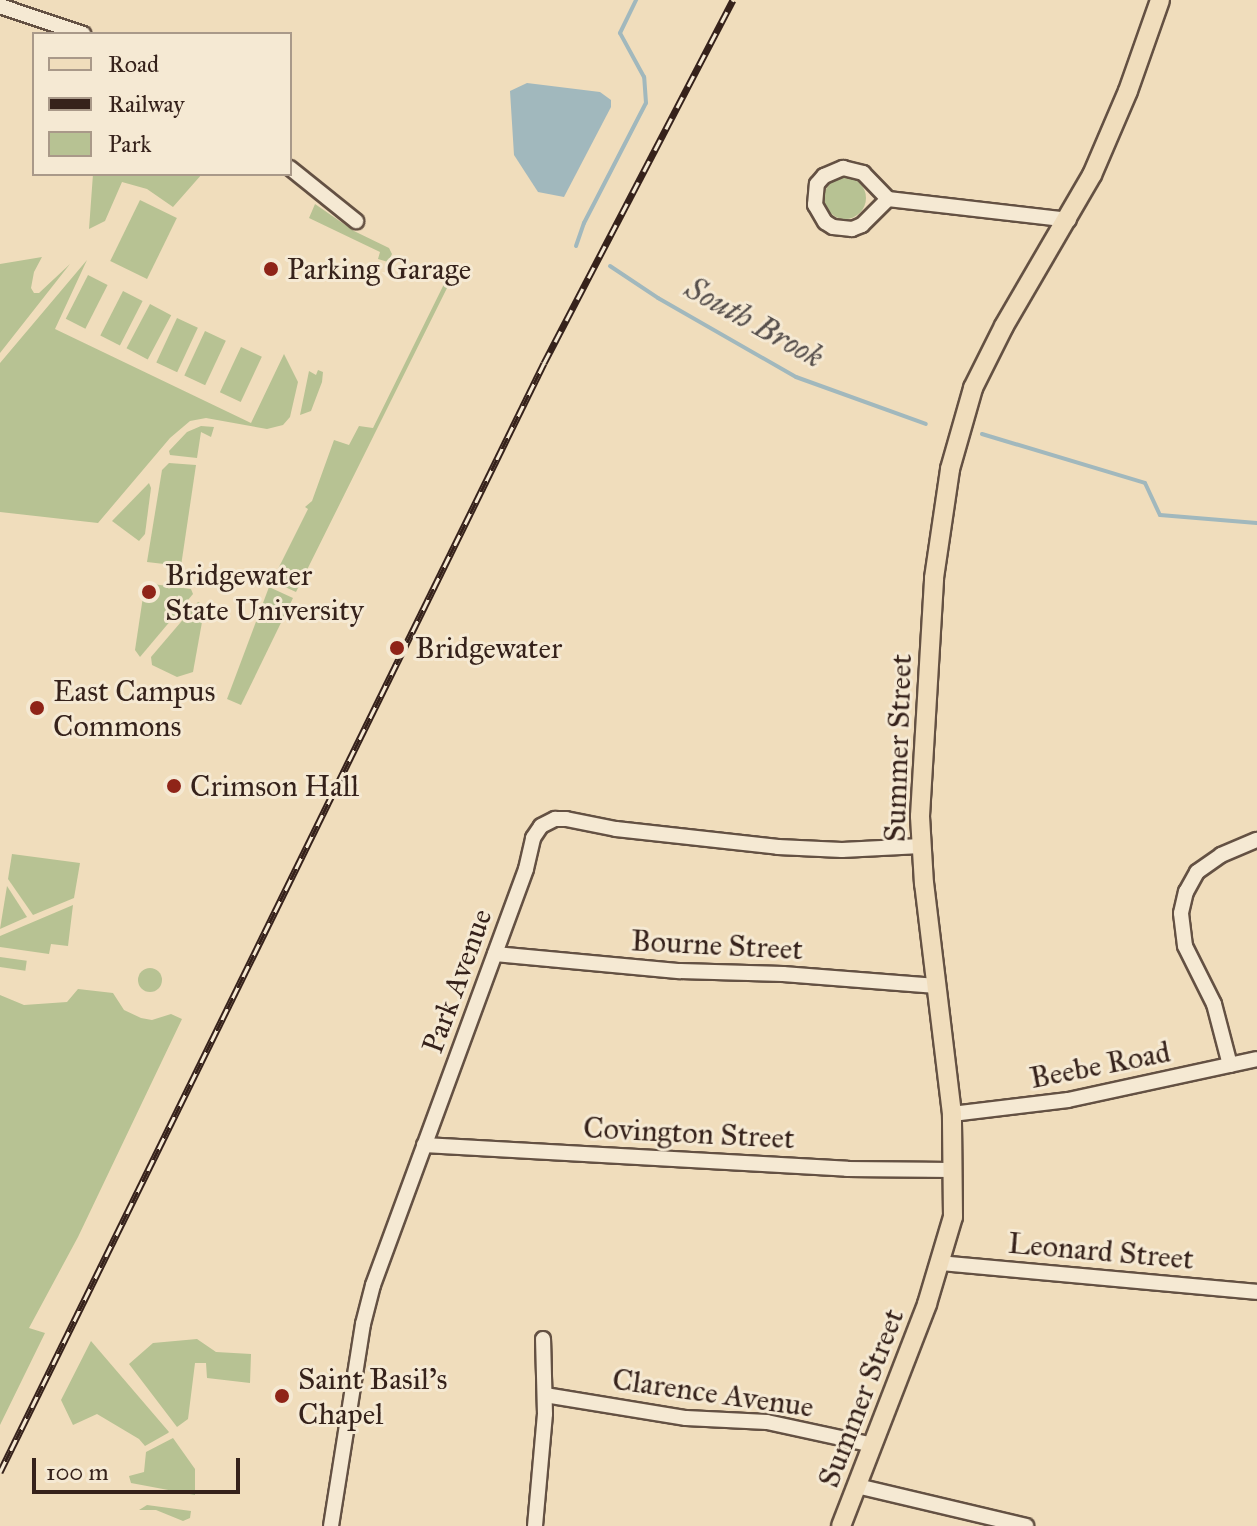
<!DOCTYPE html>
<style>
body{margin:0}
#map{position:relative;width:1257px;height:1526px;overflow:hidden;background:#f0ddbc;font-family:"IM FELL Great Primer",serif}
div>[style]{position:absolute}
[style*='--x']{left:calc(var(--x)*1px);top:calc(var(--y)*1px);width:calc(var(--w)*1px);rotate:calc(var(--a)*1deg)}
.green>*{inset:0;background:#b7c293;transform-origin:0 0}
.round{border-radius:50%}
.water>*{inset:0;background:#a1b8bd}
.stream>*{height:4px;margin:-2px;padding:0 2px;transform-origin:2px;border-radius:2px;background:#a1b8bd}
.roads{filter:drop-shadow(2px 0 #645143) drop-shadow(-2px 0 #645143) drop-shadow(0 2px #645143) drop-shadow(0 -2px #645143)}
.minor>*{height:14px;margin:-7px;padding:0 7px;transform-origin:7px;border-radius:7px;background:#f5e9d3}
.major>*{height:18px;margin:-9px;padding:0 9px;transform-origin:9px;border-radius:9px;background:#f0ddbc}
.rail>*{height:7px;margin-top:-3.5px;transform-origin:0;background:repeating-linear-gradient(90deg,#f5e9d3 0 12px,#36221b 0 24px);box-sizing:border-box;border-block:2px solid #36221b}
.dots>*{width:22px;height:22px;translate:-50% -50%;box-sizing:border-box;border:4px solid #f5e9d3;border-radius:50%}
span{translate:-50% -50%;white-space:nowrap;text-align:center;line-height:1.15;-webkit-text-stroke:6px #f5e9d3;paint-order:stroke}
.poi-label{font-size:30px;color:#36221b}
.left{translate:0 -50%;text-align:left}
.street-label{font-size:30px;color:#36221b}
.water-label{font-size:32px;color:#564f4c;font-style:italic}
.legend{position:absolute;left:32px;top:32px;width:260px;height:144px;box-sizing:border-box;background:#f5e9d3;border:2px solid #a99989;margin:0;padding:10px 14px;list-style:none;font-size:24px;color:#36221b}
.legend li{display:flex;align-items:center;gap:16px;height:40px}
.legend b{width:40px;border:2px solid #a99989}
.scale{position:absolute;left:32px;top:1458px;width:208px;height:36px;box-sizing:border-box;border:4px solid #36221b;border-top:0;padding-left:10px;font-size:24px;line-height:28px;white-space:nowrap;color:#36221b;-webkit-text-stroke:6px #f5e9d3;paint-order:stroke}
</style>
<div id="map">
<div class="green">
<i style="clip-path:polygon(93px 174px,202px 174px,173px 207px,147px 189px,122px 182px,105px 221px,89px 229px)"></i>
<i class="round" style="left:824px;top:177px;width:42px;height:42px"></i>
<i style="left:140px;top:200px;width:41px;height:68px;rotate:26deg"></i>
<i style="clip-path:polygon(315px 204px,354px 231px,389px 248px,392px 254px,388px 262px,378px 259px,380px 252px,309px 218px)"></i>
<i style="clip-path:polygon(42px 257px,34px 272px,31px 288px,34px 293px,39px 293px,70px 264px,0 353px,0 264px)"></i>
<i style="clip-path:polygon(87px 260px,55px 329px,251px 423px,284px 354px,298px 382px,290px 417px,283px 425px,267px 429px,206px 418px,190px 421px,170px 438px,98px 523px,0 512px,0 363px)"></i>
<i style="left:88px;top:275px;width:22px;height:49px;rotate:27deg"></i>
<i style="clip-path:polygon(447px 278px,451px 280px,296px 592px,272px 581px,308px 509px,305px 507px,312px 501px,334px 440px,349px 445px,359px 426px,373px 428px)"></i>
<i style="left:123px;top:291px;width:22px;height:50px;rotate:27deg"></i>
<i style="left:150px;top:304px;width:24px;height:50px;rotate:28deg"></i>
<i style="left:177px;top:318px;width:23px;height:49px;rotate:25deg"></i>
<i style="left:205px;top:331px;width:23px;height:49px;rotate:25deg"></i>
<i style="left:241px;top:347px;width:23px;height:50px;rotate:25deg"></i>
<i style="clip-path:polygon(318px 370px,323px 372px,322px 382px,311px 411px,300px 415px,309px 371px,316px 375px)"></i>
<i style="clip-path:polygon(201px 426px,214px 427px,211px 437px,201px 432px,197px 458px,170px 455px,169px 451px,187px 432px)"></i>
<i style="clip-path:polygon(169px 463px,196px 465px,181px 566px,147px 562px,162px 470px)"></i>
<i style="clip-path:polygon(149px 483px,151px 488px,145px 534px,139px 541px,112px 521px)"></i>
<i style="clip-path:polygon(152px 584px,191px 589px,193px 594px,140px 657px,135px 650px,144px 590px)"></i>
<i style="clip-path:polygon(269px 587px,293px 598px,241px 705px,227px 699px)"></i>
<i style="clip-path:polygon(198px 602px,202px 604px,204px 611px,193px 672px,177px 677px,152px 665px,151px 657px)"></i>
<i style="clip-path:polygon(12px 854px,80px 863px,74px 898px,33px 915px,8px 879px)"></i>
<i style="clip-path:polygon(7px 886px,27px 917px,0 929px)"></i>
<i style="clip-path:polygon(73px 905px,68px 946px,51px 944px,49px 954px,0 947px,0 936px)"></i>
<i style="left:0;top:957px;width:27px;height:10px;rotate:8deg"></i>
<i class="round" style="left:138px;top:968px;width:24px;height:24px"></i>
<i style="clip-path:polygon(78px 989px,113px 993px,124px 1010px,141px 1018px,152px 1020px,171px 1014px,182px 1019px,78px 1237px,29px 1328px,45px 1333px,0 1425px,0 995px,24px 1005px,67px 1002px)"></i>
<i style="clip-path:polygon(197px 1339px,216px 1352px,251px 1354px,250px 1383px,207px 1378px,206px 1363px,195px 1363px,188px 1419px,177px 1427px,129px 1364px,153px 1343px)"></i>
<i style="clip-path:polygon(91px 1341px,169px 1432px,168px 1433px,145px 1446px,139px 1439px,97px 1414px,73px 1425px,61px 1400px)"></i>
<i style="clip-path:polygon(173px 1438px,195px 1469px,195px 1495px,131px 1483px,129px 1476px,144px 1472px,146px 1452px)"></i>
<i style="clip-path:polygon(147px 1505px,191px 1511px,190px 1518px,183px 1521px,156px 1510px,139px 1510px)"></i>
</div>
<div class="water">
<i style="clip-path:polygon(527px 83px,600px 92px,611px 100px,611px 107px,564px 197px,538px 192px,514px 155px,510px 91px)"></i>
</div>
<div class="stream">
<i style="--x:576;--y:246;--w:24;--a:-71"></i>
<i style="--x:584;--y:223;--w:135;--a:-62.7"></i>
<i style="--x:646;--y:103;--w:26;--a:-94"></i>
<i style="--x:644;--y:77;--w:50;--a:-118.6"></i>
<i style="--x:620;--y:33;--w:37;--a:-64"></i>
<i style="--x:610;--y:266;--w:58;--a:33.7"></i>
<i style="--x:658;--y:298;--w:159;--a:29.8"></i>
<i style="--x:796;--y:377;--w:138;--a:19.9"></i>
<i style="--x:982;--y:434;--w:170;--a:16.7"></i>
<i style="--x:1145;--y:483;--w:35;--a:65"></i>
<i style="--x:1160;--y:515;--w:97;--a:4.7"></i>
</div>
<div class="roads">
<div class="minor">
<i style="--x:0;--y:6;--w:88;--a:18.6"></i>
<i style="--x:290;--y:168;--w:85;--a:38.8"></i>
<i style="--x:843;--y:168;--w:21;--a:14"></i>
<i style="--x:863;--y:173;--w:36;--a:46"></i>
<i style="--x:888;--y:199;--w:37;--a:135"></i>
<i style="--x:862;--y:225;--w:11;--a:158"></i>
<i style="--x:852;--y:229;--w:19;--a:-174"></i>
<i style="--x:833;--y:227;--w:9;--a:-148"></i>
<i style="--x:825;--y:222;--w:20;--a:-120"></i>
<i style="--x:815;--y:205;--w:21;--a:-85"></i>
<i style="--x:817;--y:184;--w:11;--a:-49"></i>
<i style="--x:824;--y:176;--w:21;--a:-23"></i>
<i style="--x:888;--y:199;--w:182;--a:6.6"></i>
<i style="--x:495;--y:954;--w:186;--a:5.3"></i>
<i style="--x:680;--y:971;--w:103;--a:1.7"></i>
<i style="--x:783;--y:974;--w:154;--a:4.5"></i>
<i style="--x:1230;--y:1065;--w:63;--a:-104.7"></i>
<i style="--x:1214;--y:1004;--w:65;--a:-116.6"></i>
<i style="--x:1185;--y:946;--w:33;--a:-97"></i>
<i style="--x:1181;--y:913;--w:22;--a:-77"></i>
<i style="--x:1186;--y:892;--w:23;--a:-61"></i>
<i style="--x:1197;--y:872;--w:29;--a:-35"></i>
<i style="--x:1221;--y:855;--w:39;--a:-23"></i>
<i style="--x:952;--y:1114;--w:117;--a:-6.9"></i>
<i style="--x:1068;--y:1100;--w:193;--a:-12.2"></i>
<i style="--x:424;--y:1145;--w:424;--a:3.2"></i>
<i style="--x:847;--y:1169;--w:105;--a:0.5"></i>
<i style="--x:940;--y:1263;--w:318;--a:5.2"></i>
<i style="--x:545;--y:1395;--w:143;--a:9.3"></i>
<i style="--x:686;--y:1418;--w:81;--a:2.8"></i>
<i style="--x:767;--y:1422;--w:108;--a:12.2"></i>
<i style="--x:857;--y:1486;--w:174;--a:13.3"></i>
<i style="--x:331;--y:1526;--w:205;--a:-81"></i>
<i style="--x:363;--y:1324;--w:40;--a:-75.6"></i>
<i style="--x:373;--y:1285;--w:443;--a:-69.8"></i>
<i style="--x:526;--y:869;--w:32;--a:-77"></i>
<i style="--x:533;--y:838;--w:14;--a:-56"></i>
<i style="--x:541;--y:826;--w:16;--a:-27"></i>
<i style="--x:555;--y:819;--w:11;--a:0"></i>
<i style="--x:566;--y:819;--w:51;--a:11.3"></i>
<i style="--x:616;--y:829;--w:163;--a:6.3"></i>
<i style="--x:778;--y:847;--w:64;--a:2.7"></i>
<i style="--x:842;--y:850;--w:79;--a:-2.9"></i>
<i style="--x:535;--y:1526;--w:112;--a:-84.9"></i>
<i style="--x:545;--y:1414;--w:75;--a:-91.5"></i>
</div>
<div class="major">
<i style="--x:841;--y:1526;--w:238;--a:-68.8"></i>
<i style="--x:927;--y:1304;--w:91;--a:-73.4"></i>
<i style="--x:953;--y:1217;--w:103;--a:-90.6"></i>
<i style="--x:952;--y:1114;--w:232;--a:-96.9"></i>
<i style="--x:924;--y:884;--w:68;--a:-93.4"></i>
<i style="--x:920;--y:816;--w:238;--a:-86.6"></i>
<i style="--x:934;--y:578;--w:110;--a:-81.6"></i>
<i style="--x:950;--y:469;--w:84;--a:-74.1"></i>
<i style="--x:973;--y:388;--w:69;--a:-63.4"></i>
<i style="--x:1004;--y:326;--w:175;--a:-59.8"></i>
<i style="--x:1092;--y:175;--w:91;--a:-66.8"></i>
<i style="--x:1128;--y:91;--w:96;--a:-70.6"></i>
</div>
</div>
<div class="rail">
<i style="--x:0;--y:1472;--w:1235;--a:-63.87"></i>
<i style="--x:544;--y:363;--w:409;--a:-62.5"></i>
</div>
<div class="dots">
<i style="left:271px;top:269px;background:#8f2418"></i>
<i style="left:149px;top:592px;background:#8f2418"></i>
<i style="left:397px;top:648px;background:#8f2418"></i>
<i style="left:37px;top:708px;background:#8f2418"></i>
<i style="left:174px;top:786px;background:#8f2418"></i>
<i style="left:282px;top:1396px;background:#8f2418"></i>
</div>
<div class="poi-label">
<span class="left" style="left:287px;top:269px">Parking Garage</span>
<span class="left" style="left:165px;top:592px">Bridgewater<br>State University</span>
<span class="left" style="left:415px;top:648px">Bridgewater</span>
<span class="left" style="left:53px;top:708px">East Campus<br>Commons</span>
<span class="left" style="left:190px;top:786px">Crimson Hall</span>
<span class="left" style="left:298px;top:1396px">Saint Basil's<br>Chapel</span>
</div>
<div class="street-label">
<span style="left:898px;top:748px;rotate:-88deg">Summer Street</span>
<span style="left:717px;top:945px;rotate:3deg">Bourne Street</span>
<span style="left:457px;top:981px;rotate:-70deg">Park Avenue</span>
<span style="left:1100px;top:1065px;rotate:-11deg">Beebe Road</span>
<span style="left:689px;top:1133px;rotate:3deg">Covington Street</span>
<span style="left:1101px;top:1251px;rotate:5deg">Leonard Street</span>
<span style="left:713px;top:1393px;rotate:8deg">Clarence Avenue</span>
<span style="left:861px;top:1398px;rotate:-69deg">Summer Street</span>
</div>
<div class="water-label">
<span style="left:754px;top:323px;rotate:29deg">South Brook</span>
</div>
<ul class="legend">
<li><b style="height:10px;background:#f0ddbc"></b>Road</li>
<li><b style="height:10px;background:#36221b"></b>Railway</li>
<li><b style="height:22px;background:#b7c293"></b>Park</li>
</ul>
<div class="scale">100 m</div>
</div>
